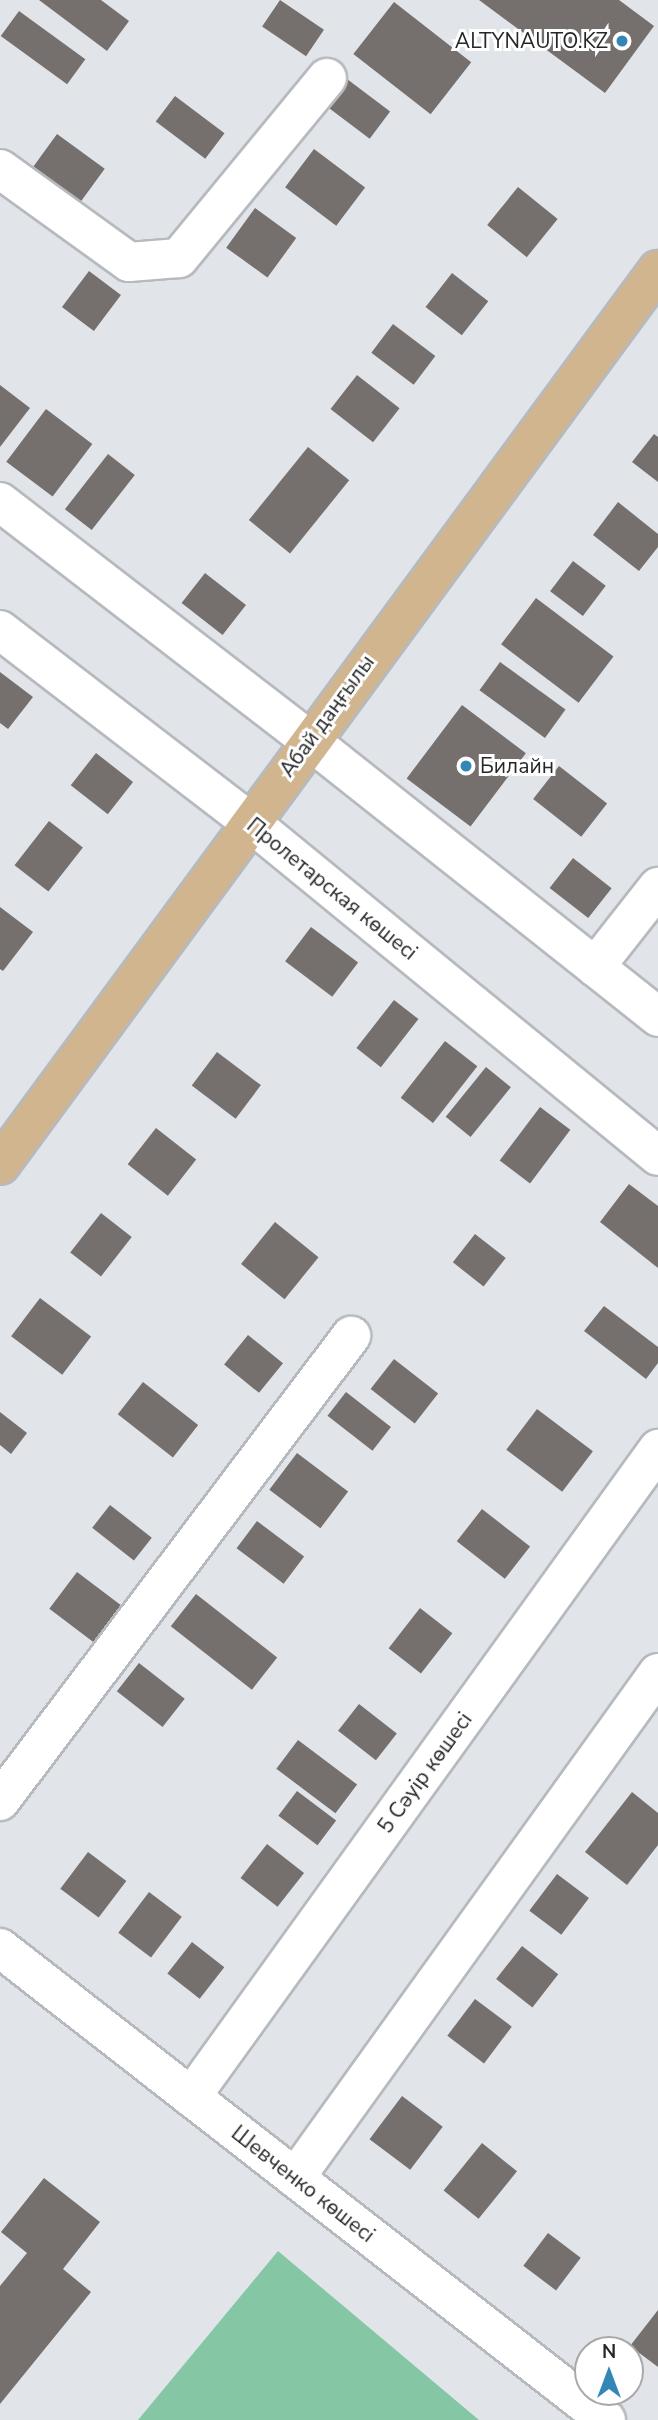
<!DOCTYPE html>
<meta charset="utf-8">
<style>
body{margin:0}
#map{position:relative;width:658px;height:2420px;overflow:hidden;background:#e1e5ea;font-family:"Nunito Sans",sans-serif}
div>[style]{position:absolute}
[style*='--x']{left:calc(var(--x)*1px);top:calc(var(--y)*1px);width:calc(var(--w)*1px);rotate:calc(var(--a)*1deg)}
.green>*{inset:0;background:#85c6a4}
.building>*{inset:0;background:#756f6e;transform-origin:0 0}
.roads{filter:drop-shadow(2px 0 #b6babe) drop-shadow(-2px 0 #b6babe) drop-shadow(0 2px #b6babe) drop-shadow(0 -2px #b6babe)}
.minor>*{height:38px;margin:-19px;padding:0 19px;transform-origin:19px;border-radius:19px;background:#fff}
.major>*{height:38px;margin:-19px;padding:0 19px;transform-origin:19px;border-radius:19px;background:#d1b58e}
.dots>*{width:19px;height:19px;translate:-50% -50%;box-sizing:border-box;border:4px solid #fff;border-radius:50%}
span{translate:-50% -50%;white-space:nowrap;text-align:center;line-height:1.15;-webkit-text-stroke:6px #fff;paint-order:stroke}
.poi-label{font-size:21px;color:#252628}
.right{translate:-100% -50%;text-align:right}
.left{translate:0 -50%;text-align:left}
.street-label{font-size:21px;color:#252628}
.north{position:absolute;left:574px;top:2336px;width:70px;height:70px;box-sizing:border-box;background:#fff;border:2px solid #a8a8a9;border-radius:50%;rotate:0deg;font-size:19px;font-weight:700;line-height:28px;text-align:center;color:#252628}
.north::after{content:'';display:block;margin:auto;width:24px;height:32px;background:#3387b7;clip-path:polygon(50% 0,100% 100%,50% 72%,0 100%)}
</style>
<div id="map">
<div class="green">
<i style="clip-path:polygon(278px 2251px,479px 2420px,138px 2420px)"></i>
</div>
<div class="building">
<i style="clip-path:polygon(39px 0,101px 0,129px 21px,107px 51px)"></i>
<i style="left:280px;top:0;width:53px;height:32px;rotate:34deg"></i>
<i style="clip-path:polygon(479px 0,619px 0,654px 26px,605px 93px)"></i>
<i style="left:394px;top:2px;width:98px;height:66px;rotate:38deg"></i>
<i style="left:19px;top:11px;width:82px;height:31px;rotate:36deg"></i>
<i style="left:347px;top:79px;width:54px;height:34px;rotate:37deg"></i>
<i style="left:175px;top:96px;width:62px;height:32px;rotate:37deg"></i>
<i style="left:57px;top:134px;width:59px;height:49px;rotate:36deg"></i>
<i style="left:314px;top:149px;width:64px;height:48px;rotate:37deg"></i>
<i style="left:518px;top:187px;width:51px;height:49px;rotate:39deg"></i>
<i style="left:255px;top:208px;width:51px;height:49px;rotate:36deg"></i>
<i style="left:89px;top:271px;width:40px;height:45px;rotate:37deg"></i>
<i style="left:452px;top:273px;width:46px;height:43px;rotate:38deg"></i>
<i style="left:393px;top:324px;width:53px;height:36px;rotate:37deg"></i>
<i style="left:357px;top:375px;width:54px;height:43px;rotate:38deg"></i>
<i style="clip-path:polygon(0 385px,30px 408px,0 447px)"></i>
<i style="left:46px;top:409px;width:58px;height:66px;rotate:37deg"></i>
<i style="clip-path:polygon(654px 434px,658px 437px,658px 482px,632px 462px)"></i>
<i style="left:308px;top:447px;width:53px;height:94px;rotate:39deg"></i>
<i style="left:108px;top:454px;width:34px;height:70px;rotate:38deg"></i>
<i style="clip-path:polygon(618px 502px,658px 534px,658px 547px,639px 571px,593px 535px)"></i>
<i style="left:573px;top:561px;width:41px;height:38px;rotate:37deg"></i>
<i style="left:205px;top:573px;width:52px;height:38px;rotate:38deg"></i>
<i style="left:536px;top:598px;width:97px;height:58px;rotate:37deg"></i>
<i style="left:500px;top:662px;width:81px;height:35px;rotate:36deg"></i>
<i style="clip-path:polygon(0 672px,33px 697px,8px 729px,0 723px)"></i>
<i style="left:462px;top:705px;width:80px;height:92px;rotate:37deg"></i>
<i style="left:96px;top:753px;width:47px;height:41px;rotate:38deg"></i>
<i style="left:559px;top:766px;width:61px;height:42px;rotate:38deg"></i>
<i style="left:49px;top:821px;width:43px;height:56px;rotate:38deg"></i>
<i style="left:573px;top:858px;width:49px;height:38px;rotate:38deg"></i>
<i style="clip-path:polygon(0 907px,33px 932px,3px 971px,0 969px)"></i>
<i style="left:311px;top:927px;width:59px;height:43px;rotate:37deg"></i>
<i style="left:394px;top:1000px;width:31px;height:61px;rotate:38deg"></i>
<i style="left:445px;top:1041px;width:41px;height:72px;rotate:38deg"></i>
<i style="left:217px;top:1052px;width:55px;height:42px;rotate:37deg"></i>
<i style="left:486px;top:1067px;width:32px;height:64px;rotate:39deg"></i>
<i style="left:540px;top:1107px;width:38px;height:67px;rotate:37deg"></i>
<i style="left:156px;top:1128px;width:51px;height:46px;rotate:38deg"></i>
<i style="clip-path:polygon(629px 1184px,658px 1206px,658px 1268px,600px 1222px)"></i>
<i style="left:101px;top:1213px;width:39px;height:50px;rotate:38deg"></i>
<i style="left:275px;top:1222px;width:56px;height:54px;rotate:39deg"></i>
<i style="left:475px;top:1234px;width:39px;height:36px;rotate:38deg"></i>
<i style="left:40px;top:1298px;width:64px;height:48px;rotate:37deg"></i>
<i style="clip-path:polygon(604px 1306px,658px 1347px,658px 1363px,646px 1379px,584px 1331px)"></i>
<i style="left:248px;top:1335px;width:45px;height:38px;rotate:39deg"></i>
<i style="left:394px;top:1359px;width:56px;height:38px;rotate:38deg"></i>
<i style="left:143px;top:1382px;width:70px;height:41px;rotate:38deg"></i>
<i style="left:346px;top:1392px;width:57px;height:30px;rotate:38deg"></i>
<i style="left:537px;top:1409px;width:70px;height:51px;rotate:37deg"></i>
<i style="clip-path:polygon(0 1412px,27px 1433px,11px 1454px,0 1445px)"></i>
<i style="left:297px;top:1453px;width:64px;height:46px;rotate:37deg"></i>
<i style="left:110px;top:1505px;width:53px;height:29px;rotate:38deg"></i>
<i style="left:482px;top:1509px;width:61px;height:41px;rotate:38deg"></i>
<i style="left:257px;top:1521px;width:59px;height:34px;rotate:37deg"></i>
<i style="left:77px;top:1572px;width:58px;height:46px;rotate:37deg"></i>
<i style="left:196px;top:1594px;width:103px;height:41px;rotate:38deg"></i>
<i style="left:420px;top:1608px;width:41px;height:51px;rotate:38deg"></i>
<i style="left:139px;top:1663px;width:58px;height:36px;rotate:38deg"></i>
<i style="left:359px;top:1704px;width:48px;height:34px;rotate:38deg"></i>
<i style="left:298px;top:1740px;width:74px;height:36px;rotate:37deg"></i>
<i style="left:297px;top:1791px;width:49px;height:31px;rotate:37deg"></i>
<i style="clip-path:polygon(632px 1792px,658px 1813px,658px 1845px,627px 1885px,585px 1852px)"></i>
<i style="left:267px;top:1844px;width:47px;height:43px;rotate:38deg"></i>
<i style="left:88px;top:1852px;width:48px;height:46px;rotate:37deg"></i>
<i style="left:557px;top:1874px;width:40px;height:46px;rotate:37deg"></i>
<i style="left:149px;top:1892px;width:41px;height:51px;rotate:37deg"></i>
<i style="left:192px;top:1942px;width:41px;height:40px;rotate:38deg"></i>
<i style="left:522px;top:1946px;width:46px;height:42px;rotate:38deg"></i>
<i style="left:475px;top:1999px;width:46px;height:46px;rotate:37deg"></i>
<i style="left:402px;top:2096px;width:51px;height:54px;rotate:37deg"></i>
<i style="left:482px;top:2143px;width:45px;height:61px;rotate:39deg"></i>
<i style="clip-path:polygon(44px 2178px,100px 2222px,63px 2269px,91px 2292px,0 2404px,0 2286px,27px 2253px,1px 2232px)"></i>
<i style="left:548px;top:2233px;width:41px;height:41px;rotate:37deg"></i>
<i style="clip-path:polygon(658px 2310px,658px 2367px,630px 2346px)"></i>
</div>
<div class="roads">
<div class="minor">
<i style="--x:0;--y:169;--w:159;--a:35.8"></i>
<i style="--x:129;--y:262;--w:50;--a:-4.6"></i>
<i style="--x:179;--y:258;--w:233;--a:-50.6"></i>
<i style="--x:0;--y:502;--w:390;--a:37.6"></i>
<i style="--x:309;--y:740;--w:446;--a:38.4"></i>
<i style="--x:0;--y:630;--w:315;--a:37.5"></i>
<i style="--x:250;--y:822;--w:527;--a:39.3"></i>
<i style="--x:595;--y:967;--w:102;--a:-51.8"></i>
<i style="--x:0;--y:1801;--w:583;--a:-52.95"></i>
<i style="--x:0;--y:1948;--w:768;--a:37.91"></i>
<i style="--x:191;--y:2097;--w:799;--a:-54.22"></i>
<i style="--x:295;--y:2178;--w:622;--a:-54.29"></i>
</div>
<div class="major">
<i style="--x:0;--y:1165;--w:1111;--a:-53.68"></i>
</div>
</div>
<div class="dots">
<i style="left:622px;top:41px;background:#3387b7"></i>
<i style="left:466px;top:766px;background:#3387b7"></i>
</div>
<div class="poi-label">
<span class="right" style="left:608px;top:41px">ALTYNAUTO.KZ</span>
<span class="left" style="left:480px;top:766px">Билайн</span>
</div>
<div class="street-label">
<span style="left:327px;top:716px;rotate:-54deg">Абай даңғылы</span>
<span style="left:332px;top:889px;rotate:39deg">Пролетарская көшесі</span>
<span style="left:425px;top:1773px;rotate:-54deg">5 Сәуір көшесі</span>
<span style="left:303px;top:2184px;rotate:38deg">Шевченко көшесі</span>
</div>
<div class="north">N</div>
</div>
